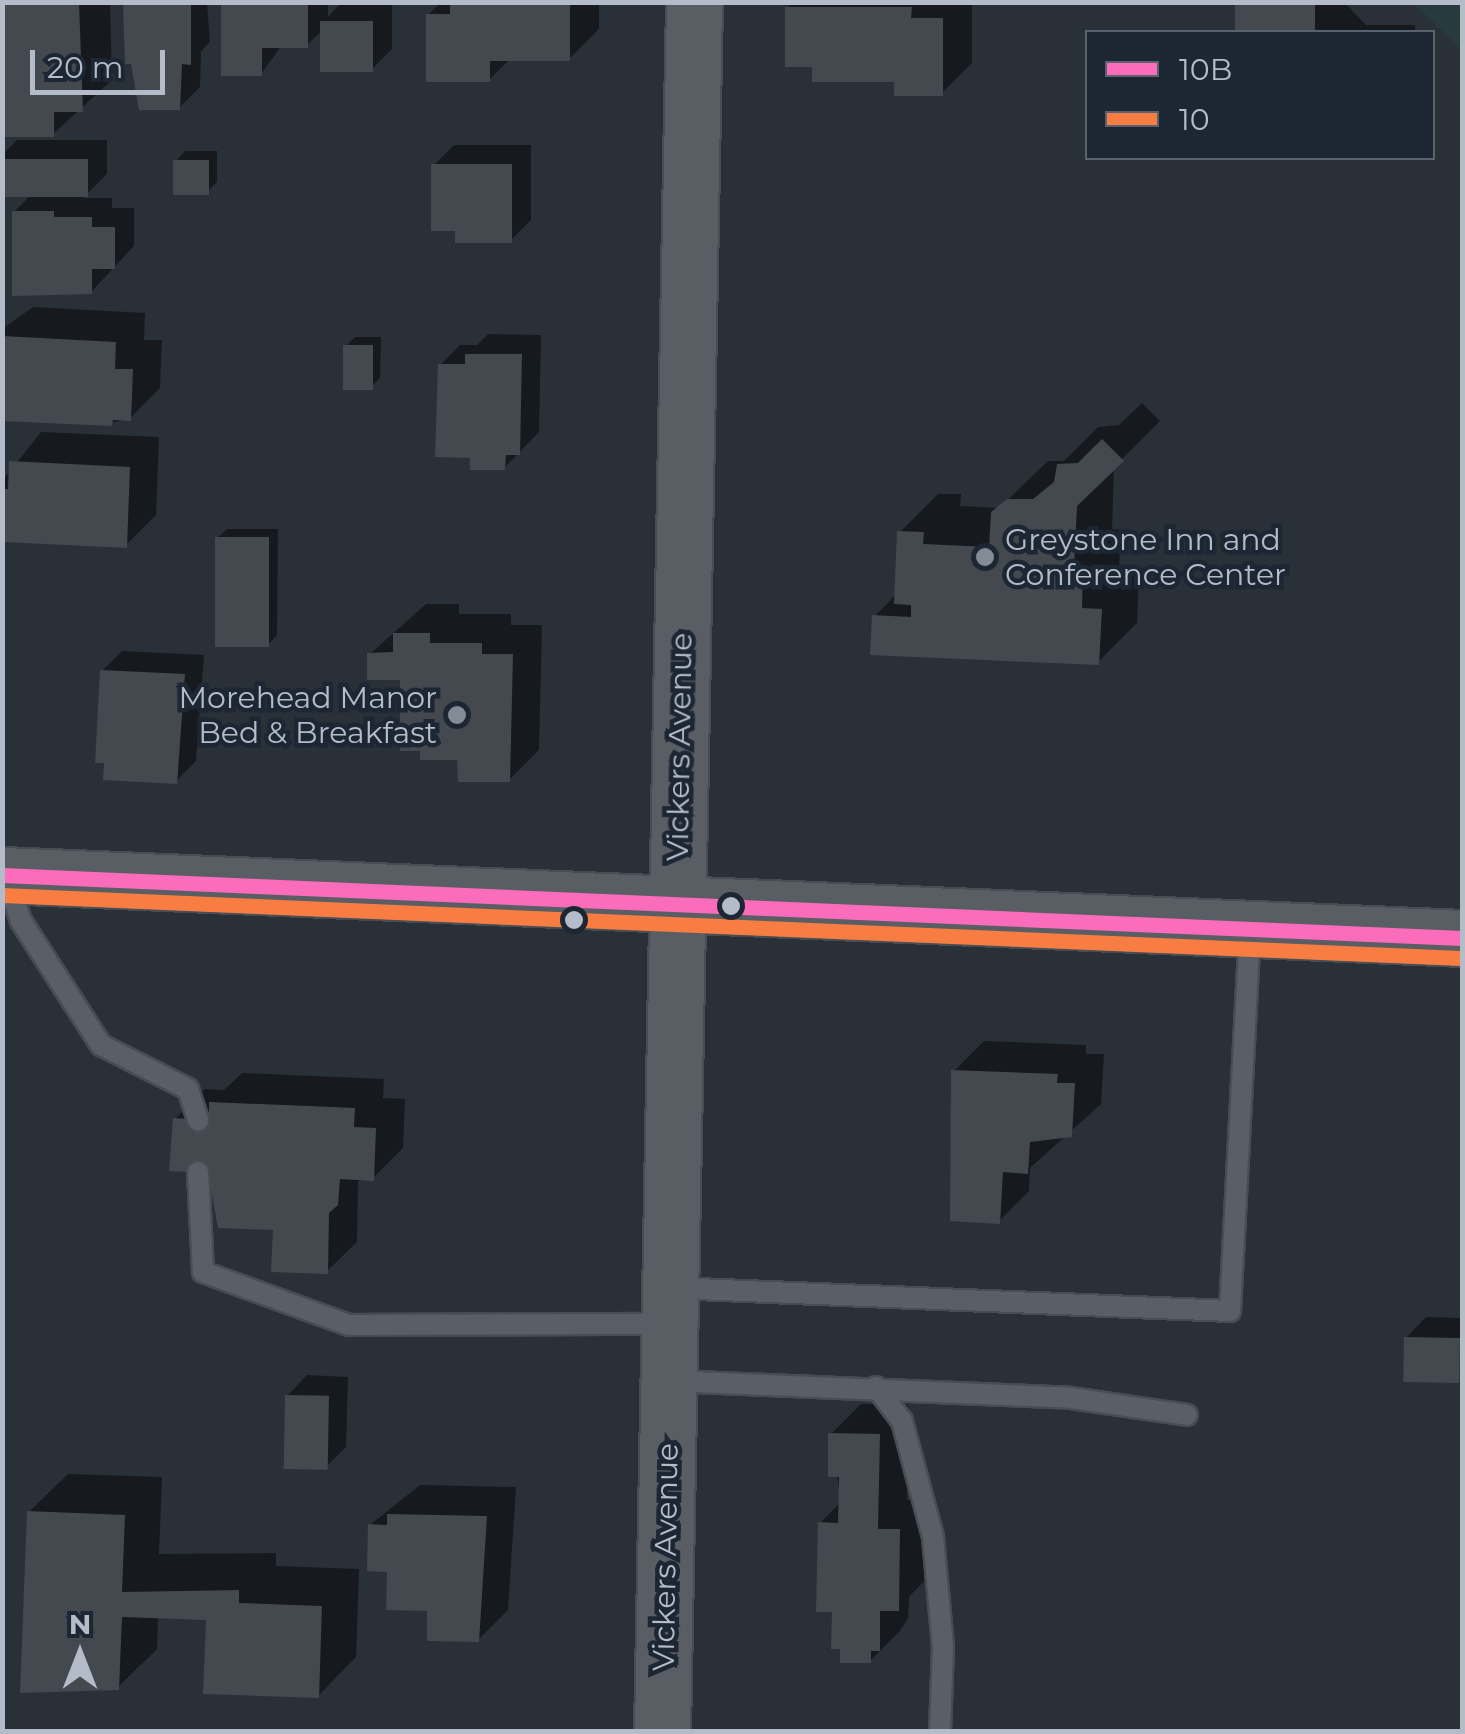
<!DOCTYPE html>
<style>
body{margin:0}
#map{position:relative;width:1465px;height:1734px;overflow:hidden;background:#2a3038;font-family:Montserrat,sans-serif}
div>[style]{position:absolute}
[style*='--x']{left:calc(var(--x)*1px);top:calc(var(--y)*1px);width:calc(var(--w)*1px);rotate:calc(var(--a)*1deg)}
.green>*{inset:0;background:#273a3e}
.shadow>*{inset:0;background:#0007}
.building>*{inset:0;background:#444950;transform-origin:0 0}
.roads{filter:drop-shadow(2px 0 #484c53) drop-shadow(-2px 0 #484c53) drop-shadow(0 2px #484c53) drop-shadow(0 -2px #484c53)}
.lane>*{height:20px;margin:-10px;padding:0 10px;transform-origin:10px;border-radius:10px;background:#5a5e66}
.secondary>*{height:55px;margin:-27.5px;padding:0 27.5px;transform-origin:27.5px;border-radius:27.5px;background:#595d64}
.bus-1>*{height:15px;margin:-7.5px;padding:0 7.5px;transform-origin:7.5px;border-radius:7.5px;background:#fb6dba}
.bus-2>*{height:15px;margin:-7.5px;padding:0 7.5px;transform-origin:7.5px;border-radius:7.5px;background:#f77d43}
.dots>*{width:28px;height:28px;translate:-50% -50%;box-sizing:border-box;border:5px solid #1d2633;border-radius:50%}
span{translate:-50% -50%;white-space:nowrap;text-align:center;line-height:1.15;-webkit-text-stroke:9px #1d2633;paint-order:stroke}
.poi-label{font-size:30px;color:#b4bcc9}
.left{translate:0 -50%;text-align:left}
.right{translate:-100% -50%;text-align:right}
.street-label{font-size:30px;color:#b4bcc9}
.frame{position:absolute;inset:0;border:5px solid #b4bcc9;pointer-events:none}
.legend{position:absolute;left:1085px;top:30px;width:350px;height:130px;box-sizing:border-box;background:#1d2633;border:2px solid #59626f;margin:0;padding:12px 18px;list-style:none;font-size:30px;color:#b4bcc9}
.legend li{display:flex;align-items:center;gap:20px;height:50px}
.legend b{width:50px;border:2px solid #59626f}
.north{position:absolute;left:30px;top:1604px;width:100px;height:100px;-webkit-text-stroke:8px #1d2633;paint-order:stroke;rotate:0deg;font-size:28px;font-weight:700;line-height:40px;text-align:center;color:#b4bcc9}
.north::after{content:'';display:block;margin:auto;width:35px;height:45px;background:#b4bcc9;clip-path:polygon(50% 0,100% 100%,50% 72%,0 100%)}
.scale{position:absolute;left:30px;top:50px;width:135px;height:45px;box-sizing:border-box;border:5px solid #b4bcc9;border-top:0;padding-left:12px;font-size:30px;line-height:35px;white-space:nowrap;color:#b4bcc9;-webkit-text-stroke:8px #1d2633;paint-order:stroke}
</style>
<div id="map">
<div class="green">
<i style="clip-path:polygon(1413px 3px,1462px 3px,1462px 54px,1454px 42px)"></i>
</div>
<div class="shadow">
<i style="clip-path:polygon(2px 2px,110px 2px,112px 80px,53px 134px,3px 134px)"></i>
<i style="clip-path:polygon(126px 2px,207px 2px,210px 42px,201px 51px,200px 87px,179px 108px,134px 62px)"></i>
<i style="clip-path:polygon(223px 2px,328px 2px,328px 17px,342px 2px,392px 2px,392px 49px,372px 69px,323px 30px,307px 45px,282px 45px,261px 74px)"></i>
<i style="clip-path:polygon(441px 2px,599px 2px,599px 29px,569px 59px,510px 59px,489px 80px,428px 15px)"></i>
<i style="clip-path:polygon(793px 2px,972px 2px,972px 63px,942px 93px,814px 64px,787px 8px)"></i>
<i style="clip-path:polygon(1238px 2px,1344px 2px,1366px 25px,1415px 25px,1415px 32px,1238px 32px)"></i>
<i style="clip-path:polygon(17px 140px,107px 140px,107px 174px,83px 198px,112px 198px,112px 208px,134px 208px,134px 246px,91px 292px,14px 212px,32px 194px,2px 194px,2px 155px)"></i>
<i style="clip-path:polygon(454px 145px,531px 145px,531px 220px,511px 240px,458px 229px,434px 165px)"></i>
<i style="clip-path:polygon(185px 151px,217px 151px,217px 182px,207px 192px,176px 161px)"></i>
<i style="clip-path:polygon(33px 307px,145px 313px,144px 340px,162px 340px,160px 388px,130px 418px,111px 423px,2px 418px,2px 329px)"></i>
<i style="clip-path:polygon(488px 334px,541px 335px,539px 432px,504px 468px,473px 456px,440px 365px,460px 345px,477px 345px)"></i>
<i style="clip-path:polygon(355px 337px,381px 337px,380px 378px,370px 388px,346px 346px)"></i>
<i style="clip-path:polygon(1142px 403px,1160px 421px,1114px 467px,1112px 529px,1121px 530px,1119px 570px,1139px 571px,1137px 623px,1098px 662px,875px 616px,897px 593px,900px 532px,938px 494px,961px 494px,960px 506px,999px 508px,1048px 461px,1064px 461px,1098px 427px,1119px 425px)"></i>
<i style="clip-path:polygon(41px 432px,159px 437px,156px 515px,126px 545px,2px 533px,2px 481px)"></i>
<i style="clip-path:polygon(227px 529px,278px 529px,277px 635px,268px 645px,217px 538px)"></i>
<i style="clip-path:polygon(426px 604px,459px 604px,459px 614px,511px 614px,511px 625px,542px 625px,539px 750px,509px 780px,460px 758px,402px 677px,370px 654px)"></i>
<i style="clip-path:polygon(122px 651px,204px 655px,196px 761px,176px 781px,102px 671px)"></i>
<i style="clip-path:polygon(984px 1041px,1086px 1045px,1086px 1054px,1104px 1054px,1101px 1104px,1030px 1168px,1029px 1191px,999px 1221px,954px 1071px)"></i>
<i style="clip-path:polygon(242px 1073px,384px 1079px,383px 1098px,405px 1099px,403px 1148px,373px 1178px,358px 1181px,357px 1242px,327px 1271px,210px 1171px,175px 1119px,205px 1089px,224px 1090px)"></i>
<i style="clip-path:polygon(1426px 1317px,1462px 1318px,1457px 1381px,1406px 1338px)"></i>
<i style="clip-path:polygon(307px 1375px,348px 1377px,346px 1447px,326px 1467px,287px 1396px)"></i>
<i style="clip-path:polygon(861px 1404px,908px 1405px,907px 1500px,929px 1500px,927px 1578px,909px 1597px,908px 1618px,900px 1631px,870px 1661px,834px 1610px,820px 1523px,841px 1502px,831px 1434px)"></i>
<i style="clip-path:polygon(68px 1474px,162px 1477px,159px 1554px,276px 1553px,276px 1566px,359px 1569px,356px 1657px,318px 1696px,208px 1617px,158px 1616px,157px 1649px,118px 1687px,29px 1512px)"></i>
<i style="clip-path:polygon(420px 1485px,516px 1487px,508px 1610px,478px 1640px,430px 1608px,389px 1569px,370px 1525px)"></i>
</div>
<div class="building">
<i style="clip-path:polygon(3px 2px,79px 2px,83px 112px,54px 112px,54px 137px,3px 137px)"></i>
<i style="clip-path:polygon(123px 2px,191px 3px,191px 65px,182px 64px,180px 110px,139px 110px,131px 64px,125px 64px)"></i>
<i style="clip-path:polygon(221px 2px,308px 2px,308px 48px,262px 48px,262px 76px,221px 76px)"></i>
<i style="clip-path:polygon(450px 2px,570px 2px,570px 61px,490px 61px,490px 82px,426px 82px,426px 14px,450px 14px)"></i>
<i style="left:1235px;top:2px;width:80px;height:30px"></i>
<i style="clip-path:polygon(785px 7px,912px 7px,911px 18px,943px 18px,943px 96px,894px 96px,894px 82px,812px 82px,812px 67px,785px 67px)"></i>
<i style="left:320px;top:21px;width:53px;height:51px"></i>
<i style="left:2px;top:159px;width:86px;height:38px"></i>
<i style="left:173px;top:160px;width:36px;height:35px"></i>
<i style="clip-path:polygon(431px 164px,512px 164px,512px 243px,455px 243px,455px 231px,431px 231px)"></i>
<i style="clip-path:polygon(12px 211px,54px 211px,54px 217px,92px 217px,92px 227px,115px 227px,115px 269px,92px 269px,92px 294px,12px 296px)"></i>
<i style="clip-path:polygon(2px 336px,116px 342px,115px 369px,133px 369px,131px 421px,113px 420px,112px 426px,2px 421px)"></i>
<i style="left:343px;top:345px;width:30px;height:45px"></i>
<i style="clip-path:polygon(465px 354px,522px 354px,520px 455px,506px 455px,505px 470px,470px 470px,470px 458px,435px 457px,438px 364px,465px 364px)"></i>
<i style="clip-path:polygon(1102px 439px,1124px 461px,1077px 506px,1074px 567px,1083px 567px,1082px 608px,1102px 609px,1099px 665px,870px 655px,872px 615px,911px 617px,911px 605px,894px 604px,897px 531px,924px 532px,923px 544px,989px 547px,991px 512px,1007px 499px,1033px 499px,1054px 482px,1057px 464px,1078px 463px)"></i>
<i style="clip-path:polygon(9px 461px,130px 467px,127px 548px,5px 542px,2px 489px,8px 489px)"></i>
<i style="left:215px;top:537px;width:54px;height:110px"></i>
<i style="clip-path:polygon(393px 633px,430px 633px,430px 643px,482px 643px,482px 654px,513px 654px,510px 782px,458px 782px,457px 760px,420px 760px,420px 751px,400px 751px,400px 680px,367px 680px,367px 653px,393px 652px)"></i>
<i style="clip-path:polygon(100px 670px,185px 674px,177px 784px,103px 780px,104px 763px,95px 763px)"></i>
<i style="clip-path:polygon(951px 1070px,1058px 1074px,1057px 1083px,1075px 1083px,1072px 1137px,1030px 1142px,1028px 1174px,1003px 1172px,1000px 1224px,950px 1221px)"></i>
<i style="clip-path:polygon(209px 1102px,355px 1108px,354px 1127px,376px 1128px,374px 1181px,340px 1179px,338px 1205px,329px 1213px,328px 1274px,271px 1272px,273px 1230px,218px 1228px,208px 1173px,169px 1171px,173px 1118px,209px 1120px)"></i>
<i style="left:1404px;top:1337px;width:56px;height:45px;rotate:1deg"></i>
<i style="left:285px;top:1395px;width:44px;height:74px;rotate:1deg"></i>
<i style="clip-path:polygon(828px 1433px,880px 1434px,878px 1529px,900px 1529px,899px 1611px,880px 1611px,880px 1651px,871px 1651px,871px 1663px,840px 1663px,840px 1649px,831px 1649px,832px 1612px,816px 1612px,818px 1522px,838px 1523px,839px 1477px,828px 1477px)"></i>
<i style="clip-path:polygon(27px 1511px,125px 1515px,122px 1592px,239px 1590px,239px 1603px,322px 1606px,319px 1698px,203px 1694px,206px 1620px,122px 1617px,119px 1690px,20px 1693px)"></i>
<i style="clip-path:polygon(387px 1514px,487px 1516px,479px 1642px,427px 1641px,427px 1611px,386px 1610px,387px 1572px,367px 1571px,368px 1524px,387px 1525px)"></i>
</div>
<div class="roads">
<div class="lane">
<i style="--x:7;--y:878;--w:45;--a:72"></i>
<i style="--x:21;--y:921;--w:148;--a:57.2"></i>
<i style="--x:101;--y:1045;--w:97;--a:26.8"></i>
<i style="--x:188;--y:1089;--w:33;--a:72"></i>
<i style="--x:198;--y:1172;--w:100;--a:87.1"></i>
<i style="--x:203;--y:1272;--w:155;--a:20"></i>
<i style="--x:349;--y:1325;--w:319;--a:-0.2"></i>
<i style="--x:672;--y:1288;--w:558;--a:2.36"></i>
<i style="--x:1230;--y:1311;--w:383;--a:-87"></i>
<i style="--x:671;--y:1381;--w:400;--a:2.4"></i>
<i style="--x:1071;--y:1398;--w:117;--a:8.3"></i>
<i style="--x:876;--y:1387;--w:43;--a:52.6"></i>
<i style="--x:902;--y:1421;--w:120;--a:75"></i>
<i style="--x:933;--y:1537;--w:109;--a:84.8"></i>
<i style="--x:943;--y:1646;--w:86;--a:92"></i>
</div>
<div class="secondary">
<i style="--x:2;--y:875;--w:1461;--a:2.47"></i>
<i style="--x:662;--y:1732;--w:1730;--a:-88.94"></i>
</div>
</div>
<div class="bus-1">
<i style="--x:2;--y:875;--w:1461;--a:2.47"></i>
</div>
<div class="bus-2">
<i style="--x:2;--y:895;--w:1460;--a:2.47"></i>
</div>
<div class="dots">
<i style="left:985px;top:557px;background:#848b96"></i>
<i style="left:457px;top:715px;background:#848b96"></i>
<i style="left:731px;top:906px;background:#b4bcc9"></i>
<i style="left:574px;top:920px;background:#b4bcc9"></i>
</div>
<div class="poi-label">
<span class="left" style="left:1005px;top:557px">Greystone Inn and<br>Conference Center</span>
<span class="right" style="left:437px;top:715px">Morehead Manor<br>Bed &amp; Breakfast</span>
</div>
<div class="street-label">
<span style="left:680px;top:747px;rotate:-89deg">Vickers Avenue</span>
<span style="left:666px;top:1557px;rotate:-89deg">Vickers Avenue</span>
</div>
<div class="frame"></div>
<ul class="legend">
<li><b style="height:12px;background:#fb6dba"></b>10B</li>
<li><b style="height:12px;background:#f77d43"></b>10</li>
</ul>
<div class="north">N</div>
<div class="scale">20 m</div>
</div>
